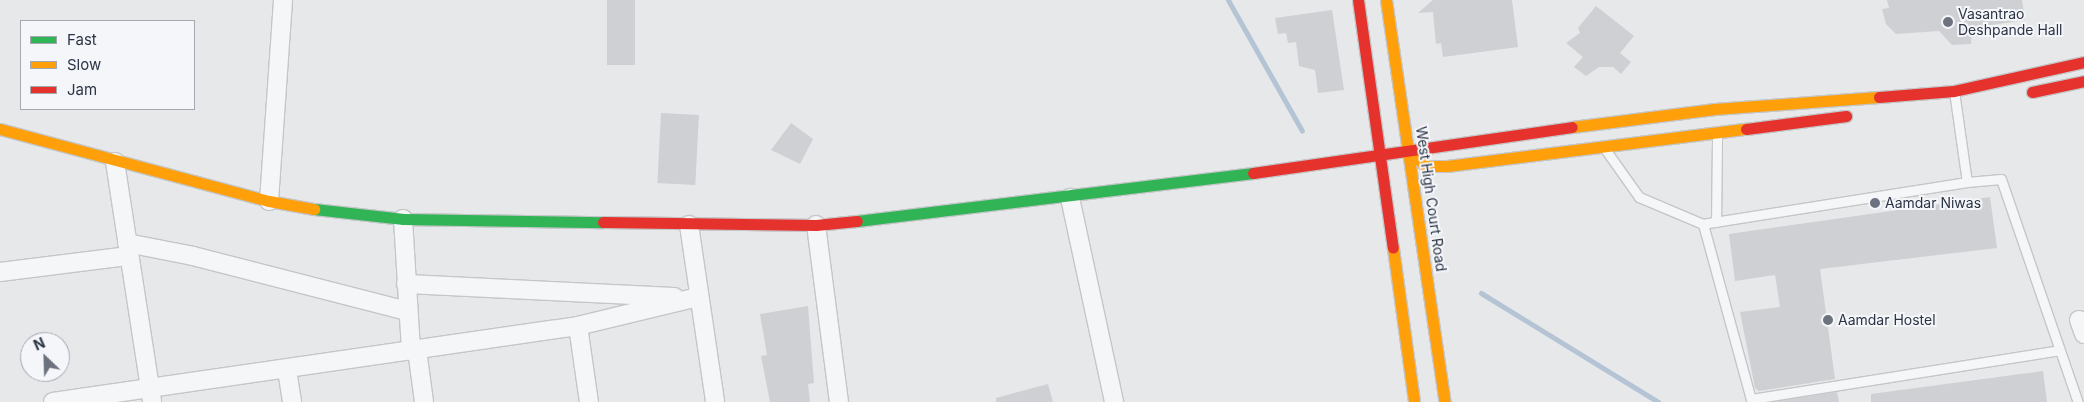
<!DOCTYPE html>
<style>
body{margin:0}
#map{position:relative;width:2084px;height:402px;overflow:hidden;background:#e6e8ea;font-family:Inter,sans-serif}
div>[style]{position:absolute}
[style*='--x']{left:calc(var(--x)*1px);top:calc(var(--y)*1px);width:calc(var(--w)*1px);rotate:calc(var(--a)*1deg)}
.stream>*{height:5px;margin:-2.5px;padding:0 2.5px;transform-origin:2.5px;border-radius:2.5px;background:#b4c4d5}
.building>*{inset:0;background:#ced0d3;transform-origin:0 0}
.roads{filter:drop-shadow(1px 0 #c4c6c8) drop-shadow(-1px 0 #c4c6c8) drop-shadow(0 1px #c4c6c8) drop-shadow(0 -1px #c4c6c8)}
.lane>*{height:9px;margin:-4.5px;padding:0 4.5px;transform-origin:4.5px;border-radius:4.5px;background:#f5f6f7}
.street>*{height:18px;margin:-9px;padding:0 9px;transform-origin:9px;border-radius:9px;background:#f5f6f7}
.fast>*{height:11px;margin:-5.5px;padding:0 5.5px;transform-origin:5.5px;border-radius:5.5px;background:#30b455}
.slow>*{height:11px;margin:-5.5px;padding:0 5.5px;transform-origin:5.5px;border-radius:5.5px;background:#ff9f0a}
.jam>*{height:11px;margin:-5.5px;padding:0 5.5px;transform-origin:5.5px;border-radius:5.5px;background:#e5322d}
.dots>*{width:14px;height:14px;translate:-50% -50%;box-sizing:border-box;border:2px solid #f4f6f9;border-radius:50%}
span{translate:-50% -50%;white-space:nowrap;text-align:center;line-height:1.15;-webkit-text-stroke:4px #f4f6f9;paint-order:stroke}
.poi-label{font-size:14px;color:#2b3445}
.left{translate:0 -50%;text-align:left}
.street-label{font-size:14px;color:#2b3445}
.legend{position:absolute;left:20px;top:20px;width:175px;height:90px;box-sizing:border-box;background:#f4f6f9;border:1px solid #a4a8b1;margin:0;padding:6px 9px;list-style:none;font-size:15px;color:#2b3445}
.legend li{display:flex;align-items:center;gap:10px;height:25px}
.legend b{width:25px;border:1px solid #a4a8b1}
.north{position:absolute;left:20px;top:332px;width:50px;height:50px;box-sizing:border-box;background:#f4f6f9;border:1px solid #a4a8b1;border-radius:50%;rotate:336deg;font-size:14px;font-weight:700;line-height:20px;text-align:center;color:#2b3445}
.north::after{content:'';display:block;margin:auto;width:18px;height:22px;background:#6c737f;clip-path:polygon(50% 0,100% 100%,50% 72%,0 100%)}
</style>
<div id="map">
<div class="stream">
<i style="--x:1228;--y:0;--w:150;--a:60.5"></i>
<i style="--x:1481;--y:293;--w:208;--a:31.6"></i>
</div>
<div class="building">
<i style="left:607px;top:0;width:28px;height:65px"></i>
<i style="clip-path:polygon(1433px 0,1512px 0,1518px 47px,1443px 57px,1441px 43px,1436px 44px,1433px 12px,1418px 13px)"></i>
<i style="clip-path:polygon(1887px 0,2022px 0,2025px 20px,1972px 28px,1971px 44px,1952px 45px,1939px 31px,1896px 34px,1886px 24px,1882px 9px,1889px 8px)"></i>
<i style="clip-path:polygon(1596px 6px,1634px 36px,1620px 53px,1631px 62px,1621px 74px,1613px 67px,1599px 67px,1586px 76px,1574px 67px,1583px 57px,1566px 43px,1580px 33px,1578px 28px)"></i>
<i style="clip-path:polygon(1332px 10px,1344px 90px,1318px 93px,1315px 70px,1299px 66px,1296px 42px,1288px 43px,1286px 33px,1278px 34px,1275px 18px)"></i>
<i style="left:661px;top:113px;width:38px;height:70px;rotate:3deg"></i>
<i style="clip-path:polygon(791px 123px,813px 139px,800px 164px,771px 150px)"></i>
<i style="clip-path:polygon(1990px 197px,1997px 248px,1820px 269px,1835px 379px,1759px 391px,1755px 388px,1740px 312px,1780px 307px,1775px 275px,1735px 281px,1729px 234px)"></i>
<i style="clip-path:polygon(808px 306px,814px 383px,808px 384px,810px 402px,770px 402px,761px 356px,767px 355px,760px 314px)"></i>
<i style="clip-path:polygon(2043px 371px,2047px 402px,1871px 402px,1871px 394px)"></i>
<i style="clip-path:polygon(1048px 384px,1053px 402px,996px 402px,996px 398px)"></i>
<i style="clip-path:polygon(1837px 392px,1839px 402px,1772px 402px)"></i>
</div>
<div class="roads">
<div class="lane">
<i style="--x:1954;--y:91;--w:92;--a:81.9"></i>
<i style="--x:1967;--y:182;--w:34;--a:-5"></i>
<i style="--x:2001;--y:179;--w:236;--a:71"></i>
<i style="--x:1605;--y:149;--w:59;--a:54.7"></i>
<i style="--x:1639;--y:197;--w:69;--a:22.9"></i>
<i style="--x:1967;--y:182;--w:267;--a:171"></i>
<i style="--x:1703;--y:224;--w:181;--a:74.7"></i>
<i style="--x:1751;--y:399;--w:312;--a:-9"></i>
<i style="--x:1716;--y:222;--w:87;--a:-89.3"></i>
</div>
<div class="street">
<i style="--x:115;--y:162;--w:242;--a:81.2"></i>
<i style="--x:1070;--y:198;--w:209;--a:77.8"></i>
<i style="--x:269;--y:201;--w:201;--a:-86"></i>
<i style="--x:403;--y:219;--w:132;--a:86.5"></i>
<i style="--x:689;--y:225;--w:179;--a:81.6"></i>
<i style="--x:816;--y:225;--w:178;--a:82.6"></i>
<i style="--x:127;--y:243;--w:67;--a:11.1"></i>
<i style="--x:193;--y:256;--w:221;--a:14.4"></i>
<i style="--x:0;--y:272;--w:130;--a:-7.1"></i>
<i style="--x:406;--y:284;--w:269;--a:2.8"></i>
<i style="--x:2079;--y:320;--w:15;--a:70"></i>
<i style="--x:578;--y:326;--w:77;--a:81.8"></i>
<i style="--x:417;--y:350;--w:52;--a:82.3"></i>
<i style="--x:287;--y:370;--w:32;--a:81"></i>
<i style="--x:53;--y:402;--w:530;--a:-8.24"></i>
<i style="--x:578;--y:326;--w:123;--a:-13.6"></i>
</div>
<div class="fast">
<i style="--x:314;--y:209;--w:90;--a:6.4"></i>
<i style="--x:403;--y:219;--w:200;--a:0.9"></i>
<i style="--x:857;--y:221;--w:399;--a:-6.9"></i>
</div>
<div class="slow">
<i style="--x:1386;--y:0;--w:406;--a:81.7"></i>
<i style="--x:1572;--y:127;--w:144;--a:-7.2"></i>
<i style="--x:1715;--y:109;--w:164;--a:-4.2"></i>
<i style="--x:0;--y:129;--w:278;--a:15"></i>
<i style="--x:269;--y:201;--w:46;--a:10.1"></i>
<i style="--x:1410;--y:152;--w:21;--a:41"></i>
<i style="--x:1426;--y:166;--w:21;--a:0"></i>
<i style="--x:1447;--y:166;--w:301;--a:-7.1"></i>
<i style="--x:1393;--y:248;--w:155;--a:82.2"></i>
</div>
<div class="jam">
<i style="--x:1358;--y:0;--w:250;--a:82"></i>
<i style="--x:2032;--y:92;--w:53;--a:-11.9"></i>
<i style="--x:1879;--y:97;--w:75;--a:-4.6"></i>
<i style="--x:1954;--y:91;--w:133;--a:-12.6"></i>
<i style="--x:1746;--y:129;--w:101;--a:-7.4"></i>
<i style="--x:1253;--y:173;--w:322;--a:-8.2"></i>
<i style="--x:603;--y:222;--w:213;--a:0.8"></i>
<i style="--x:816;--y:225;--w:41;--a:-5.6"></i>
</div>
</div>
<div class="dots">
<i style="left:1948px;top:22px;background:#6c737f"></i>
<i style="left:1875px;top:203px;background:#6c737f"></i>
<i style="left:1828px;top:320px;background:#6c737f"></i>
</div>
<div class="poi-label">
<span class="left" style="left:1958px;top:22px">Vasantrao<br>Deshpande Hall</span>
<span class="left" style="left:1885px;top:203px">Aamdar Niwas</span>
<span class="left" style="left:1838px;top:320px">Aamdar Hostel</span>
</div>
<div class="street-label">
<span style="left:1431px;top:199px;rotate:82deg">West High Court Road</span>
</div>
<ul class="legend">
<li><b style="height:6px;background:#30b455"></b>Fast</li>
<li><b style="height:6px;background:#ff9f0a"></b>Slow</li>
<li><b style="height:6px;background:#e5322d"></b>Jam</li>
</ul>
<div class="north">N</div>
</div>
